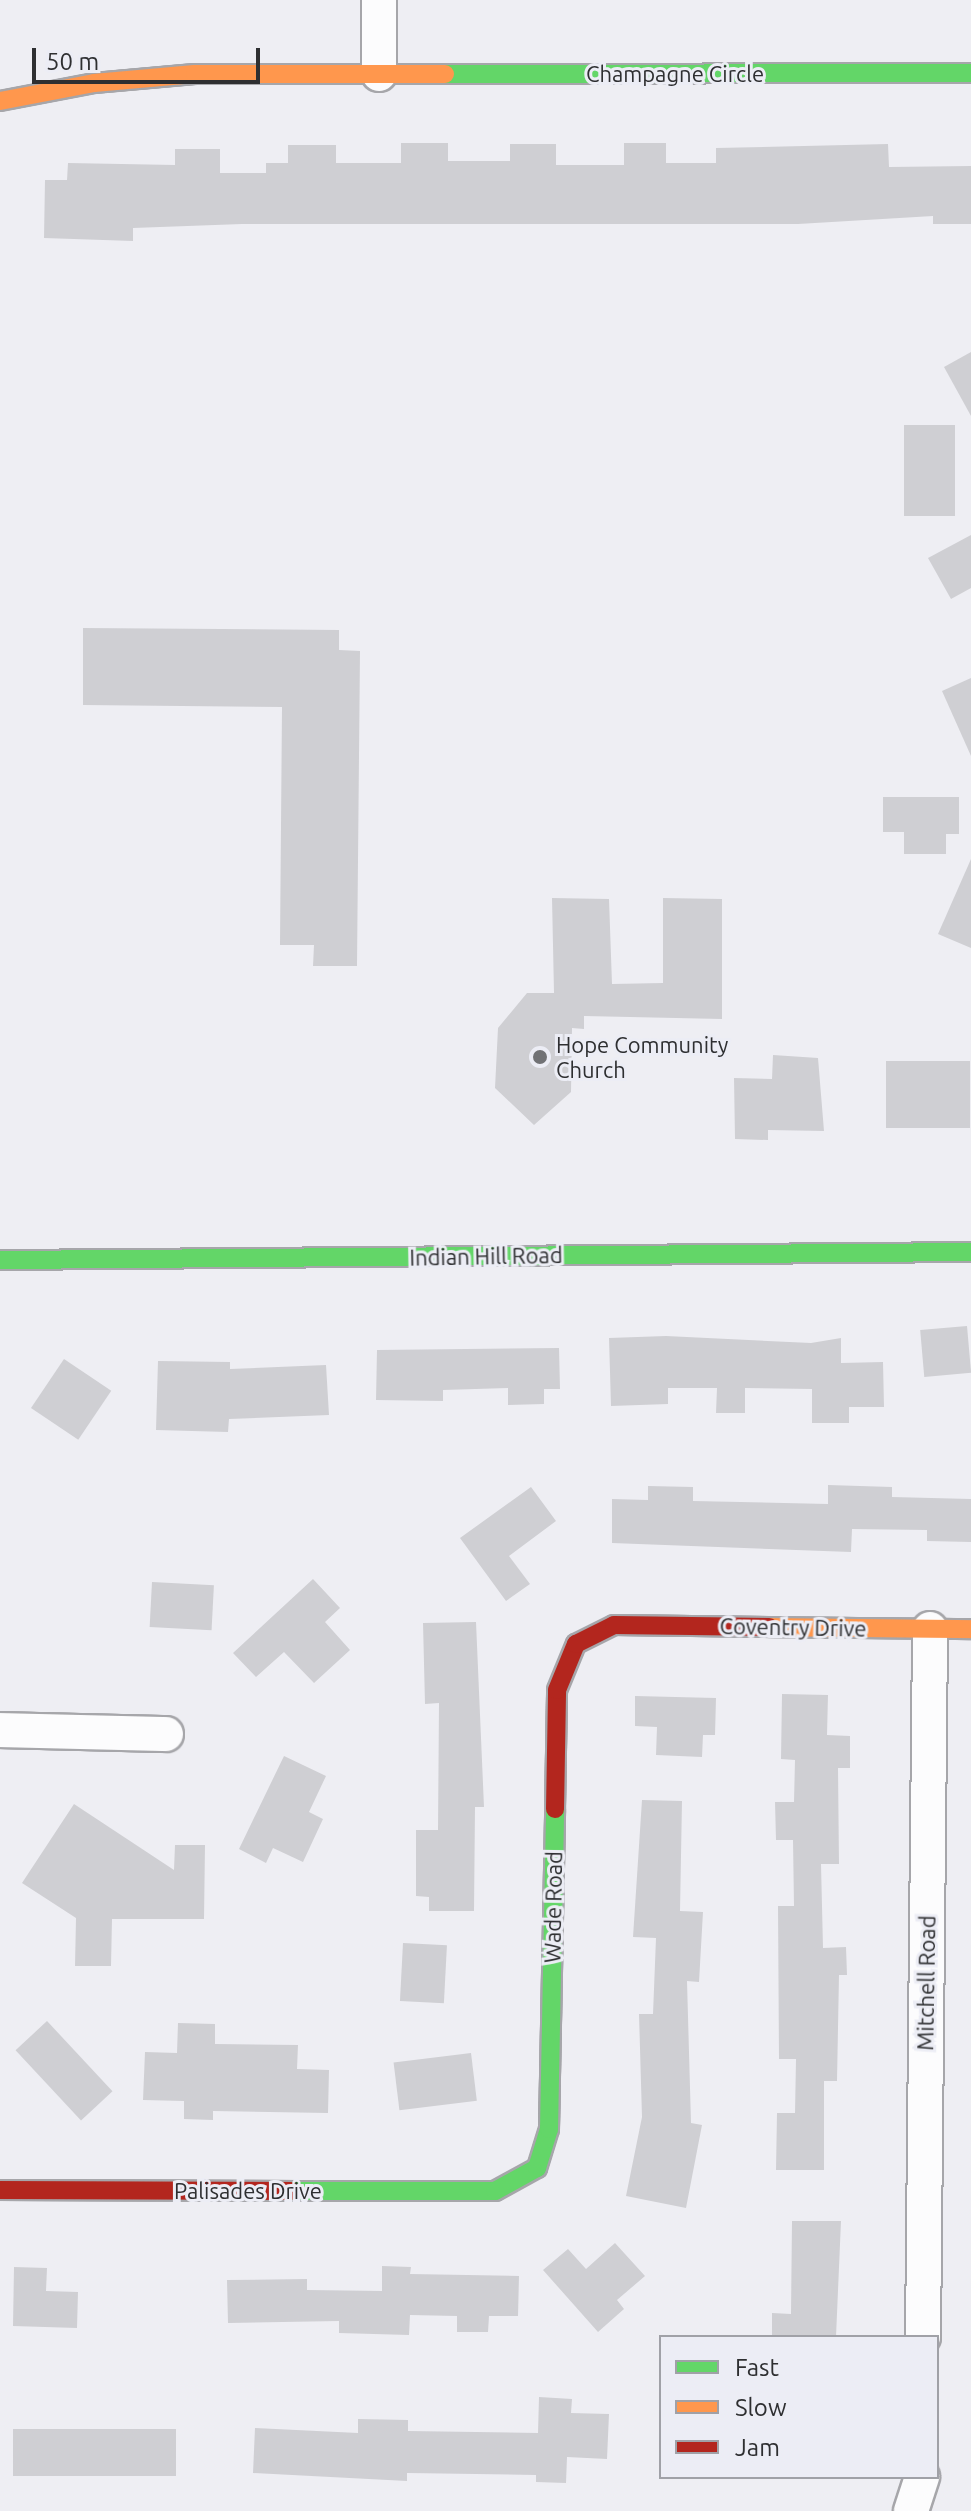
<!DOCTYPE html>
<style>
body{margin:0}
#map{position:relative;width:971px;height:2511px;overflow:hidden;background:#eeeef3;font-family:Ubuntu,sans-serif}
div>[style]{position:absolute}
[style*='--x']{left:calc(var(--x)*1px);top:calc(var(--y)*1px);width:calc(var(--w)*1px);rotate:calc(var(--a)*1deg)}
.building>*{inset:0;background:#cfcfd3;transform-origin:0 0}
.roads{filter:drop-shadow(2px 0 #a6a6aa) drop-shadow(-2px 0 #a6a6aa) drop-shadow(0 2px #a6a6aa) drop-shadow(0 -2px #a6a6aa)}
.street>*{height:34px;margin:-17px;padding:0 17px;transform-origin:17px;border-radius:17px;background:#fcfcfd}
.fast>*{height:18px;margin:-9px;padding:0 9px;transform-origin:9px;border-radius:9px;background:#63d668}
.slow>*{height:18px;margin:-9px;padding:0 9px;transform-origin:9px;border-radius:9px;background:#ff974d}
.jam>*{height:18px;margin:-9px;padding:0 9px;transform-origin:9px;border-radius:9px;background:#b3261e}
.dots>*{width:22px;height:22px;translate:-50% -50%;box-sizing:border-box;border:4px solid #ecedf5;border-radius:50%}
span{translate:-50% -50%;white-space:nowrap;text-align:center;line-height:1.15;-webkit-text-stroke:6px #ecedf5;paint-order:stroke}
.street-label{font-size:22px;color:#2e2f31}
.poi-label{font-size:22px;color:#2e2f31}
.left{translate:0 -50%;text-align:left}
.legend{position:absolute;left:659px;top:2335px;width:280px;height:144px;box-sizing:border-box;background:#ecedf5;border:2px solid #a0a1a7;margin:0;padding:10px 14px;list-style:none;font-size:24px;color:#2e2f31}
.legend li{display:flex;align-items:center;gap:16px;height:40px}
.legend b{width:40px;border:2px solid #a0a1a7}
.scale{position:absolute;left:32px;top:48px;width:228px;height:36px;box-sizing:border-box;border:4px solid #2e2f31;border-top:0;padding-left:10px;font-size:24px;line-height:28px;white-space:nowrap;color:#2e2f31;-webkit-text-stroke:6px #ecedf5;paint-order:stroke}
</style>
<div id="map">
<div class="building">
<i style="clip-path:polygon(401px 143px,448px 143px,448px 161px,510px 161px,510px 144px,556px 144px,556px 165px,624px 165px,624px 143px,666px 143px,666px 163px,716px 163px,716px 148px,888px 144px,889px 167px,971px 166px,971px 224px,933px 224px,933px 216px,798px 224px,242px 224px,133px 228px,133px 241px,44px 238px,45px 180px,67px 180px,68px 163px,175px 165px,175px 149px,220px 149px,220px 173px,266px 173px,266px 163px,288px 163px,288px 145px,336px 145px,336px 163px,401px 163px)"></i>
<i style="clip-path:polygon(971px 352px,971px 416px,944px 367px)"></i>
<i style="left:904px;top:425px;width:51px;height:91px"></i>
<i style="clip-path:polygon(971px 535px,971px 588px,951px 599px,928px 558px)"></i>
<i style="clip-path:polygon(83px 628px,339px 630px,339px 650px,360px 651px,357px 966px,313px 966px,314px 945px,280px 945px,282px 707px,83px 705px)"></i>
<i style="clip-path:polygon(971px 678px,971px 756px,942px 691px)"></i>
<i style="clip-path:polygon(883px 797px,959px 797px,959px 834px,946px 834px,946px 854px,904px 854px,904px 832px,883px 832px)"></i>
<i style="clip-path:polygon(971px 859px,971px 948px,938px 934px)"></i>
<i style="clip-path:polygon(552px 898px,609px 899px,612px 984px,663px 983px,663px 898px,722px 899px,722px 1019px,584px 1016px,584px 1029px,572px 1028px,571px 1092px,534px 1125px,495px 1088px,498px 1028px,527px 993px,554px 993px)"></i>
<i style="clip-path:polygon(773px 1055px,818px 1058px,824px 1131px,768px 1130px,768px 1140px,735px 1139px,734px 1078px,772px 1079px)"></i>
<i style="left:886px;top:1061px;width:84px;height:67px"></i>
<i style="left:967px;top:1326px;width:47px;height:47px;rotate:85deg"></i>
<i style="clip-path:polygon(666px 1336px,811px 1343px,841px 1338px,841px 1363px,883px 1362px,884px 1407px,849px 1407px,849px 1423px,812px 1423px,812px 1389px,745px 1388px,745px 1413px,716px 1413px,717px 1388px,668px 1388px,668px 1404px,611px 1406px,609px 1338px)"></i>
<i style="clip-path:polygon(559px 1348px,560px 1389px,544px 1389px,544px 1404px,508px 1405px,508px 1388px,443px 1390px,443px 1401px,376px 1400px,377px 1350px)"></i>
<i style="left:64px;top:1359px;width:57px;height:59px;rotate:34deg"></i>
<i style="clip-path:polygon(158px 1361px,230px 1362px,230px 1369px,326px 1365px,329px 1415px,229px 1419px,228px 1432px,156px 1430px)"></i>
<i style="clip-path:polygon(828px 1485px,892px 1487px,892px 1497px,971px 1499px,971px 1542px,927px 1541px,927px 1530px,852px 1529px,851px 1552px,612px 1543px,612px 1499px,648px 1500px,648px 1486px,693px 1487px,693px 1501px,828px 1504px)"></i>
<i style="clip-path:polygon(531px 1487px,556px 1521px,509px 1556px,530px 1584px,506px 1601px,460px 1538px)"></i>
<i style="clip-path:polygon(313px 1579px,340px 1608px,325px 1622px,350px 1650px,314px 1683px,284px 1652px,256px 1677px,233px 1653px)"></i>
<i style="left:152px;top:1582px;width:62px;height:45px;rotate:3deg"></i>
<i style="clip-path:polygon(476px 1622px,484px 1807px,475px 1807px,474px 1911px,429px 1911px,429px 1897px,416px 1896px,416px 1830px,438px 1830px,439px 1703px,425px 1704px,423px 1623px)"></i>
<i style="clip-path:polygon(782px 1694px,828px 1695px,827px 1735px,850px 1736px,850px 1768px,838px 1768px,839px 1864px,821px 1864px,823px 1948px,846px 1947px,847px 1975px,839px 1975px,837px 2081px,824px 2081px,824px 2170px,776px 2170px,777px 2113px,795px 2113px,796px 2059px,779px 2059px,778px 1906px,794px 1906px,793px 1840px,776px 1840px,775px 1802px,794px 1802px,795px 1760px,781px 1759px)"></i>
<i style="clip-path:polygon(635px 1696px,716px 1698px,715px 1735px,703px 1735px,702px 1757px,656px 1755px,657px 1727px,635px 1726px)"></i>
<i style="clip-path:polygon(284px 1756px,326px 1776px,309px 1812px,323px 1819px,303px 1862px,273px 1848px,266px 1863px,239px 1849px)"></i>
<i style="clip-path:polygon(642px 1800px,682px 1801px,680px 1911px,703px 1912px,699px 1982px,687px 1981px,691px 2123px,702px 2125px,686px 2208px,626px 2196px,642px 2117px,639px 2014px,653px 2014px,656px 1938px,633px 1937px)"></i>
<i style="clip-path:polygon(74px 1804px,174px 1870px,175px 1845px,205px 1845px,204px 1919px,112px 1919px,111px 1966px,75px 1966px,76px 1918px,22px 1883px)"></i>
<i style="left:403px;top:1943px;width:44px;height:58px;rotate:3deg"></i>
<i style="left:47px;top:2021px;width:96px;height:43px;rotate:47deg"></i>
<i style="clip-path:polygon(178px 2023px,215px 2024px,215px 2044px,298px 2045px,297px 2069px,329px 2070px,328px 2113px,213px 2111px,213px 2120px,184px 2119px,184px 2101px,143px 2100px,145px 2052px,177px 2053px)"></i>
<i style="left:471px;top:2053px;width:48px;height:78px;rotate:83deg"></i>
<i style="clip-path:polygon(792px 2221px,841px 2221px,836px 2337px,772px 2337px,772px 2313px,791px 2314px)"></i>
<i style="clip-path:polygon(615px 2243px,645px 2276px,617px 2300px,624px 2309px,598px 2332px,543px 2270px,568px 2249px,586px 2269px)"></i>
<i style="clip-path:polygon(382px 2266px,411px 2267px,410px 2274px,519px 2276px,518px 2316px,489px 2316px,488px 2332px,457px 2332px,457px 2316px,410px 2315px,409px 2335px,339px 2333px,339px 2321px,228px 2323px,227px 2280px,307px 2279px,307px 2290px,382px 2291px)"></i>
<i style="clip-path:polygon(14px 2267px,47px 2268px,46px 2291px,78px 2292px,77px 2328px,13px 2326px)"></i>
<i style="clip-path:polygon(539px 2397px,572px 2399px,571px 2413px,609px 2414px,607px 2459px,567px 2457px,566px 2483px,536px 2482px,536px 2475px,407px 2473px,407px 2481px,253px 2473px,255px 2428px,358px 2433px,358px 2419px,408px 2420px,408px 2431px,538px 2433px)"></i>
<i style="left:176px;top:2429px;width:47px;height:163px;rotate:90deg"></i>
</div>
<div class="roads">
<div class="street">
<i style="--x:379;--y:0;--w:74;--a:90"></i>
<i style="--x:0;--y:1730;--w:166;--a:1.4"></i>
<i style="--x:923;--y:2337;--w:708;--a:-89.43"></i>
<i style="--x:911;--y:2511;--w:36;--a:-72"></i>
</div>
<div class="fast">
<i style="--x:445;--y:74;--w:526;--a:-0.11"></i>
<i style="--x:0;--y:1260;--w:971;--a:-0.47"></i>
<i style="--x:291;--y:2191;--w:204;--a:0"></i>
<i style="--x:495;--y:2191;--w:48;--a:-28.7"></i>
<i style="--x:537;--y:2168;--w:41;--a:-72.9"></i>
<i style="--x:549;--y:2129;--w:320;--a:-88.9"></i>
</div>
<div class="slow">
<i style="--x:0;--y:101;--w:96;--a:-10.8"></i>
<i style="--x:94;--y:83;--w:101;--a:-5.1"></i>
<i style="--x:195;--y:74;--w:250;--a:0"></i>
<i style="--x:769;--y:1627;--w:202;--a:0.6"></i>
</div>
<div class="jam">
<i style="--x:555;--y:1809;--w:119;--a:-89"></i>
<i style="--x:557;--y:1690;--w:50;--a:-67.6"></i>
<i style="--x:576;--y:1644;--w:42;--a:-26.6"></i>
<i style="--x:614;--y:1625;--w:155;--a:0.7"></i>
<i style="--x:0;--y:2190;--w:291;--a:0.2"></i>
</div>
</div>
<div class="dots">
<i style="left:540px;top:1057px;background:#717275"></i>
</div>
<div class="street-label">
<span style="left:675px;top:74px">Champagne Circle</span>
<span style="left:486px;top:1256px;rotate:-1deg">Indian Hill Road</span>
<span style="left:793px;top:1627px;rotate:1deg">Coventry Drive</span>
<span style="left:553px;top:1907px;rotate:-89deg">Wade Road</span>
<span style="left:926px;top:1983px;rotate:-89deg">Mitchell Road</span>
<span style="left:248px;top:2191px">Palisades Drive</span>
</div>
<div class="poi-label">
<span class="left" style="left:556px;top:1057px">Hope Community<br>Church</span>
</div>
<ul class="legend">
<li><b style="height:10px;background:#63d668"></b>Fast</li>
<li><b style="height:10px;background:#ff974d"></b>Slow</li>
<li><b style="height:10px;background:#b3261e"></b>Jam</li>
</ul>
<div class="scale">50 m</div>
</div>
